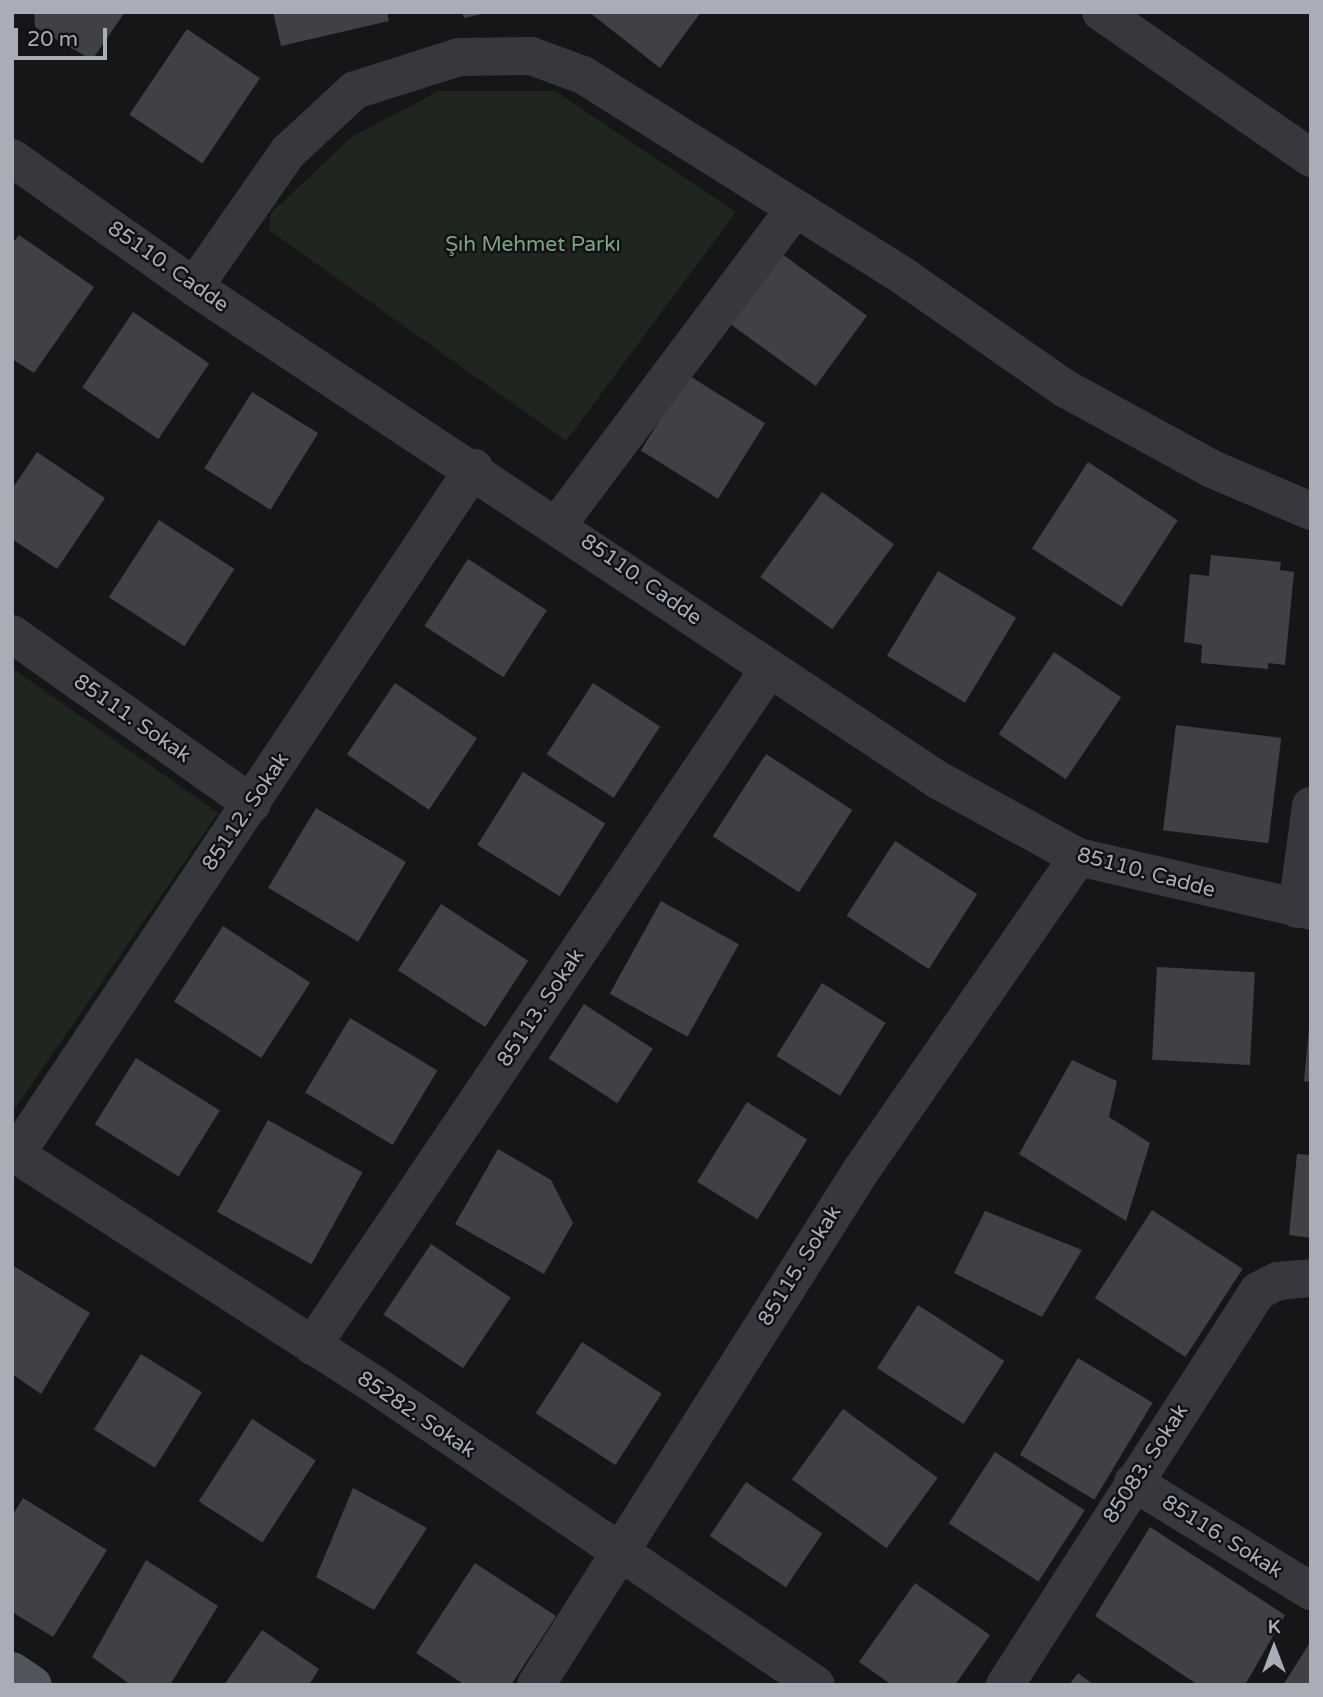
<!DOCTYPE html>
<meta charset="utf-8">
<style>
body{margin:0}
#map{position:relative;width:1323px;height:1697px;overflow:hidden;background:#161618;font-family:"Varela Round",sans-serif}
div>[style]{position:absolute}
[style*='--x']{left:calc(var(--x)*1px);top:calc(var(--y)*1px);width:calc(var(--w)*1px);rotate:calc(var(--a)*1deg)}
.green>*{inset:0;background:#1e261f}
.building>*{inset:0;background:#404145;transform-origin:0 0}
.minor>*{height:38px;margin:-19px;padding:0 19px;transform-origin:19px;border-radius:19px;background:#37383d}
.major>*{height:38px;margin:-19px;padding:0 19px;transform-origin:19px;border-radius:19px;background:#53555c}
span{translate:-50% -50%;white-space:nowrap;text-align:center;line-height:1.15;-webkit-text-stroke:5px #111113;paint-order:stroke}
.park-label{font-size:21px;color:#7fa381}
.street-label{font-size:21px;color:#a8adb8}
.frame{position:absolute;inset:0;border:14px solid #a8adb8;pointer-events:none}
.north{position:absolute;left:1239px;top:1613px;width:70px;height:70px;-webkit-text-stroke:5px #111113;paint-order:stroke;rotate:0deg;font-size:19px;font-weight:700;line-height:28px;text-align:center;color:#a8adb8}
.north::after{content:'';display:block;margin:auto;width:24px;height:32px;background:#a8adb8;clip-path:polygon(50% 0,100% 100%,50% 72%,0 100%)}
.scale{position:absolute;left:14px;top:28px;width:93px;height:32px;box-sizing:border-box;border:4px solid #a8adb8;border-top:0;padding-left:9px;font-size:21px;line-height:24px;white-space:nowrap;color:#a8adb8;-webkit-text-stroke:5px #111113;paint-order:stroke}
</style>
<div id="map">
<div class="green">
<i style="clip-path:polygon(439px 91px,555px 91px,736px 212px,566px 441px,269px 230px,271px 213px,353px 136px)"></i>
<i style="clip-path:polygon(12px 668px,218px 813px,14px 1110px,12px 1108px)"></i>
</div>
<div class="building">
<i style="clip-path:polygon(34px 12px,125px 12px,92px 60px,35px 27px)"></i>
<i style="clip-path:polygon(273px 12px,387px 12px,389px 21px,281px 46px)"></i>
<i style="clip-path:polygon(462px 12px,486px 12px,487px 13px,464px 18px)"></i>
<i style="clip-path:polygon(589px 12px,701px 12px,660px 68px)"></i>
<i style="left:187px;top:29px;width:88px;height:103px;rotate:34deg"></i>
<i style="clip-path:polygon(19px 235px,94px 287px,34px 373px,12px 359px,12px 244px)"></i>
<i style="left:782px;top:254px;width:105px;height:87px;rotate:36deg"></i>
<i style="left:133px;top:312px;width:92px;height:91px;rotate:34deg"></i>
<i style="left:688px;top:375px;width:91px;height:89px;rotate:32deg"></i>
<i style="left:252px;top:392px;width:78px;height:90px;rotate:32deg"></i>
<i style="clip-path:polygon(37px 452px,105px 498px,57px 569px,12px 539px,12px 489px)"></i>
<i style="left:1088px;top:462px;width:107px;height:103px;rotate:33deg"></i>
<i style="left:822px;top:492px;width:89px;height:105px;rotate:36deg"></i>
<i style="left:159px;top:520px;width:90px;height:92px;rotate:33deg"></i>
<i style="clip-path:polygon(1211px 555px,1281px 562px,1280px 570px,1294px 572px,1285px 665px,1268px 663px,1268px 669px,1201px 663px,1202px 645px,1184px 642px,1190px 574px,1209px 576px)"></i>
<i style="left:468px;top:559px;width:94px;height:80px;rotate:33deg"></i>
<i style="left:938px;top:571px;width:91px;height:99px;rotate:31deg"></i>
<i style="left:1054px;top:652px;width:81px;height:99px;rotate:34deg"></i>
<i style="left:395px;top:683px;width:99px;height:86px;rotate:34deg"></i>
<i style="left:593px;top:683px;width:80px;height:85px;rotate:33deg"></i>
<i style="left:1176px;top:725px;width:106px;height:106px;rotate:7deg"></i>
<i style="left:766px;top:754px;width:103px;height:98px;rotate:33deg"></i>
<i style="left:523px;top:772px;width:97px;height:86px;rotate:32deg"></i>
<i style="left:316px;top:808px;width:105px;height:93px;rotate:31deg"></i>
<i style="left:895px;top:841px;width:98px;height:89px;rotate:33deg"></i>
<i style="left:661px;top:901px;width:89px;height:106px;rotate:29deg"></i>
<i style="left:441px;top:904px;width:104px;height:79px;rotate:33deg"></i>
<i style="left:223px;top:926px;width:104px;height:90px;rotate:33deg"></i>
<i style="left:1157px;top:967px;width:98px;height:93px;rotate:3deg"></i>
<i style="left:822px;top:983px;width:75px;height:86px;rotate:32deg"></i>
<i style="left:584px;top:1004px;width:82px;height:65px;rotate:33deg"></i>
<i style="left:350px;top:1018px;width:102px;height:87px;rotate:31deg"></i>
<i style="clip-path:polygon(1309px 1028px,1311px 1029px,1311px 1082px,1304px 1081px)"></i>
<i style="left:136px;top:1058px;width:99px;height:78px;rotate:32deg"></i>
<i style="clip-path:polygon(1072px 1060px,1117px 1081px,1109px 1117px,1150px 1143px,1126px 1221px,1019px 1154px)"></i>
<i style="left:747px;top:1102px;width:71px;height:94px;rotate:32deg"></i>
<i style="left:268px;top:1120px;width:108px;height:105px;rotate:29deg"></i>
<i style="clip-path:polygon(498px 1149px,551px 1180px,573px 1223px,544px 1274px,455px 1224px)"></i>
<i style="clip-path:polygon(1297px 1154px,1311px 1155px,1311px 1238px,1289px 1235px)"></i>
<i style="left:1152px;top:1210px;width:108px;height:105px;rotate:33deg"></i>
<i style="clip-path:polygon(985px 1211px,1082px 1250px,1042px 1317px,954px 1273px)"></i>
<i style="left:431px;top:1244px;width:96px;height:85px;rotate:34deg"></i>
<i style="clip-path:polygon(12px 1265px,90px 1313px,41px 1394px,12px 1374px)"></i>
<i style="left:918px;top:1305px;width:103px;height:75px;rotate:33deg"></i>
<i style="left:582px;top:1342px;width:95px;height:85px;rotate:33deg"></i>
<i style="left:141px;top:1354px;width:72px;height:89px;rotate:32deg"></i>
<i style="left:1078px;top:1358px;width:87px;height:113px;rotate:31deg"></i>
<i style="left:843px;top:1409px;width:117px;height:87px;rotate:36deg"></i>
<i style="left:252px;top:1419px;width:76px;height:98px;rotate:33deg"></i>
<i style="left:995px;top:1452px;width:107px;height:85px;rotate:33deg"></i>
<i style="left:746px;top:1482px;width:92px;height:65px;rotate:34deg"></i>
<i style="clip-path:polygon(353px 1488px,427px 1528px,374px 1610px,316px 1577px)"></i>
<i style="clip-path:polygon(23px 1498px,107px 1550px,53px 1637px,12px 1612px,12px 1516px)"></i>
<i style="clip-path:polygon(1150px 1527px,1285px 1615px,1245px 1685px,1198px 1685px,1095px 1616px)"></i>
<i style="clip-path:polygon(146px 1560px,218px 1606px,170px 1685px,131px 1685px,92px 1657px)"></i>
<i style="clip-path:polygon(475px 1563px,556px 1616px,511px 1685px,465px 1685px,416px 1653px)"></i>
<i style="clip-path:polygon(915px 1583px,990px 1635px,955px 1685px,892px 1685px,859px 1662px)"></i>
<i style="clip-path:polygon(262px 1630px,319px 1669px,309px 1685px,224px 1685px)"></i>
<i style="clip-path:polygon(1311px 1641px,1311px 1685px,1283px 1685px)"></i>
<i style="clip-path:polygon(1078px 1673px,1094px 1685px,1069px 1685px)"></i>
</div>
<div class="minor">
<i style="--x:1101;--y:12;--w:256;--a:34.8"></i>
<i style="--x:12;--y:158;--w:223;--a:35.3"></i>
<i style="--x:194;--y:287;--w:893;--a:33.53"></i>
<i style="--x:938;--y:780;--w:160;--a:28.8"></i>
<i style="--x:1078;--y:857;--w:239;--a:13"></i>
<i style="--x:194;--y:287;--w:165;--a:-55.2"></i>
<i style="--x:288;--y:152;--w:91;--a:-42.8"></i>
<i style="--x:355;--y:90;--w:109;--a:-17.6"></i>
<i style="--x:459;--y:57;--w:72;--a:-0.8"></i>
<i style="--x:531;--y:56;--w:55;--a:20.1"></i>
<i style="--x:583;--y:75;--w:381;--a:32.1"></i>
<i style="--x:906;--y:278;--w:195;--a:34.8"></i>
<i style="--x:1066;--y:389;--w:166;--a:28.7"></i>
<i style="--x:1212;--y:469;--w:108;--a:23"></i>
<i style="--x:559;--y:523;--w:390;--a:-53.1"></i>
<i style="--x:12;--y:634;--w:294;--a:35.3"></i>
<i style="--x:1297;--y:909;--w:104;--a:-82.3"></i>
<i style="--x:12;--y:1152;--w:431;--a:32.7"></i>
<i style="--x:375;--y:1385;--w:533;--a:34.23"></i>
<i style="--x:16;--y:1154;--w:825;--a:-56.27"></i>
<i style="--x:312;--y:1346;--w:817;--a:-55.98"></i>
<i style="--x:1133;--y:1482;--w:209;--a:31.5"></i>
<i style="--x:536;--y:1685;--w:607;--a:-57.72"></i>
<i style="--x:860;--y:1172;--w:383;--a:-55.3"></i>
<i style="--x:1005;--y:1685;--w:468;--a:-57.3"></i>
<i style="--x:1258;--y:1291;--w:22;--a:-27"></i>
<i style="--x:1278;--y:1281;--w:33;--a:-5"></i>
</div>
<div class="major">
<i style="--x:12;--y:1671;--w:25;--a:34"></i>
</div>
<div class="park-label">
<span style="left:533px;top:245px">Şıh Mehmet Parkı</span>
</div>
<div class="street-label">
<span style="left:168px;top:267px;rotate:35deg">85110. Cadde</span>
<span style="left:641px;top:580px;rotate:35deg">85110. Cadde</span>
<span style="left:132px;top:719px;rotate:35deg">85111. Sokak</span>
<span style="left:246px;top:812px;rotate:-56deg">85112. Sokak</span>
<span style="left:1146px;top:873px;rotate:15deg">85110. Cadde</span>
<span style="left:541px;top:1008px;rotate:-56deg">85113. Sokak</span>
<span style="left:800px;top:1266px;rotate:-58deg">85115. Sokak</span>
<span style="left:416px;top:1415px;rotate:34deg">85282. Sokak</span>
<span style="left:1146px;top:1464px;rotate:-57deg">85083. Sokak</span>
<span style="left:1222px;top:1537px;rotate:32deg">85116. Sokak</span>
</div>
<div class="frame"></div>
<div class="north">K</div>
<div class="scale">20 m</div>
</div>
